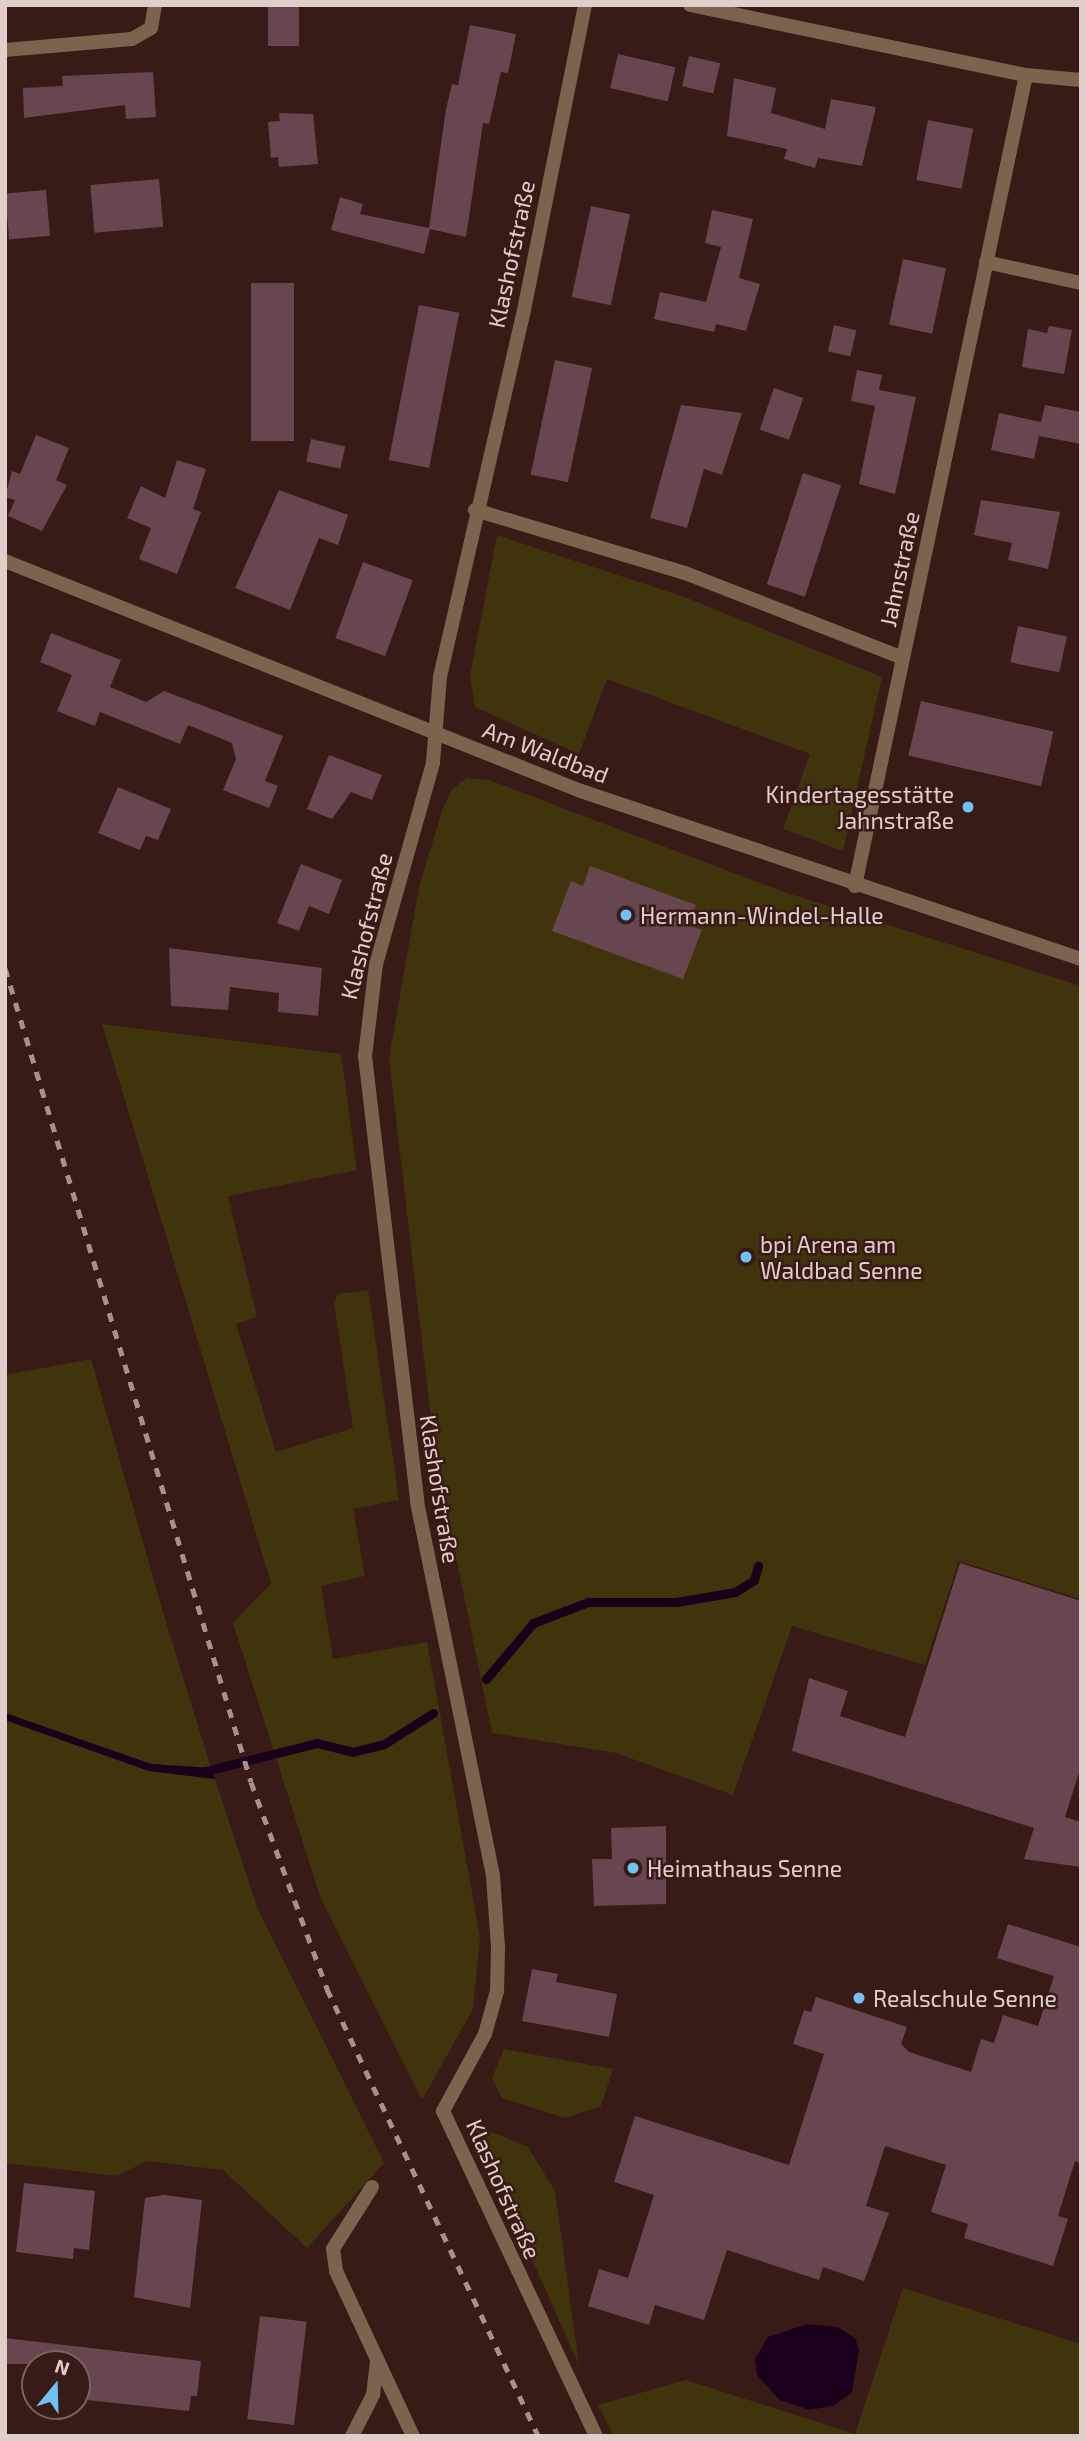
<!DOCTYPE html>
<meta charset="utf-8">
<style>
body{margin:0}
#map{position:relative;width:1086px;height:2441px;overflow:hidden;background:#381a16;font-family:"Exo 2",sans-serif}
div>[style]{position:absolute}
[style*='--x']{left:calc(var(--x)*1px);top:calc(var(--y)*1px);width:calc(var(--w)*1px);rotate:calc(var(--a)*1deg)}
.green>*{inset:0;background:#40340d}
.water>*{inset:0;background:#1a001a}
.stream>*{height:9px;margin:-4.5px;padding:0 4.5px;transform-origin:4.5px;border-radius:4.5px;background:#1a001a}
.building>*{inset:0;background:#674650;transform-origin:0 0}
.minor>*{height:14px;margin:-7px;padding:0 7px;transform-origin:7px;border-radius:7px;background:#7d634e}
.rail>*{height:5px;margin-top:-2.5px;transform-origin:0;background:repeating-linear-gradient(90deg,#a8908c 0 9px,transparent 0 18px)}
.dots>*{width:19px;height:19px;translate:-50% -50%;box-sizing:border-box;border:4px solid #381a16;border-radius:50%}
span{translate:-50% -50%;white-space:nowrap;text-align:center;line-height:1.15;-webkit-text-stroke:5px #381a16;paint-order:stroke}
.street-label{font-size:23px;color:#e1cdc9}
.poi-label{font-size:23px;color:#e1cdc9}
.right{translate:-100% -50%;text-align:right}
.left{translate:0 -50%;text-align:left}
.frame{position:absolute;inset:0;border:7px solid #e1cdc9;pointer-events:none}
.north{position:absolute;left:21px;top:2350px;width:70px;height:70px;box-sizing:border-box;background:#381a16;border:2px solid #7c625e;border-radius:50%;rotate:19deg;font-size:19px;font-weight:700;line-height:28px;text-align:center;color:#e1cdc9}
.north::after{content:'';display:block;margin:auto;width:24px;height:32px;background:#70c1f4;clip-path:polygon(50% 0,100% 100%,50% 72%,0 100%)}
</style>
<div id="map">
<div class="green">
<i style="clip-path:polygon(497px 535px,687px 598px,882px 677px,843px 851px,783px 829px,810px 754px,607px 679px,579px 754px,475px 707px,470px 676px)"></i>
<i style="clip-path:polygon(467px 778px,489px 780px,784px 892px,1081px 986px,1081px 1599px,959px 1561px,925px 1665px,792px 1626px,733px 1795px,616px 1753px,492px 1733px,435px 1454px,389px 1058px,419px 887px,442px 811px,452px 789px)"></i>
<i style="clip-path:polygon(102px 1024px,341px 1054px,357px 1170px,228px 1196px,257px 1317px,236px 1324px,276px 1452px,353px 1428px,334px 1303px,338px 1294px,368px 1290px,399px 1500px,353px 1509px,365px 1576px,321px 1586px,333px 1659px,427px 1642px,480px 1937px,473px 2009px,422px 2100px,321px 1899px,233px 1623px,271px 1583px)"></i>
<i style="clip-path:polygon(91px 1359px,165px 1619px,211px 1768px,151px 1764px,5px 1713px,5px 1375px)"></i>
<i style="clip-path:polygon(5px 1720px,149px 1771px,215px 1779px,257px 1907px,384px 2163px,307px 2248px,223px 2170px,147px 2161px,117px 2176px,5px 2163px)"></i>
<i style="clip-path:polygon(504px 2049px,613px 2069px,601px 2106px,565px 2118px,502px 2098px,492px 2078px)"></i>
<i style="clip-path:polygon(472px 2124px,528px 2147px,555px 2191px,579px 2365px)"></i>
<i style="clip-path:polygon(903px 2288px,1081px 2344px,1081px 2436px,614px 2436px,598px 2405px,686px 2380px,855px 2434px)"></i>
</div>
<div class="water">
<i style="clip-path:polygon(5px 1713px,151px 1764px,211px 1768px,215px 1779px,149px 1771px,5px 1720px)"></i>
<i style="clip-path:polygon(807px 2324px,837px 2327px,855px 2338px,859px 2350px,852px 2392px,835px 2405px,810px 2410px,780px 2400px,757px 2375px,755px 2359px,768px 2337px)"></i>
</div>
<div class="stream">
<i style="--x:486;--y:1679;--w:73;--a:-50"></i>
<i style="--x:533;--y:1623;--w:59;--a:-20.9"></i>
<i style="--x:588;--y:1602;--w:88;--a:0"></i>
<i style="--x:676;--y:1602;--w:60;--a:-9.6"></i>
<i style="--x:735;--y:1592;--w:22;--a:-32"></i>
<i style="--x:754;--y:1580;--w:15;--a:-74"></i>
<i style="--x:202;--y:1772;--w:119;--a:-14.2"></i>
<i style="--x:317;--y:1743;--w:36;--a:14"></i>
<i style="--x:352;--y:1752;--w:33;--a:-14"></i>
<i style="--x:384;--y:1744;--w:58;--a:-32.3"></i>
</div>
<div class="building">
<i style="left:268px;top:5px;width:31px;height:41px"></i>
<i style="clip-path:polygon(470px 25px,516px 34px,508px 73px,501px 72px,489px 124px,483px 123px,466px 237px,430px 229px,424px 254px,331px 230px,340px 197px,363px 204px,360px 214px,429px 228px,446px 109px,452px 84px,458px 85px)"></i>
<i style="left:618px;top:54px;width:59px;height:35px;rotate:13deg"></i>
<i style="left:689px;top:56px;width:32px;height:31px;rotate:13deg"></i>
<i style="clip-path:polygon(153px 72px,156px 117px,126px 119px,125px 105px,24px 118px,23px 88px,63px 86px,62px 76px)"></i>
<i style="clip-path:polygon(734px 78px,776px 88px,771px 113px,825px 129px,831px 99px,876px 107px,862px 166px,818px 158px,815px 168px,784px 159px,787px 149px,727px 136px)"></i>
<i style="clip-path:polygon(279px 113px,313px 114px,318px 164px,279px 167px,278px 157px,271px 158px,268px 122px,280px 121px)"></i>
<i style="left:928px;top:120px;width:46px;height:61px;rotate:11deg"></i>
<i style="left:159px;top:179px;width:48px;height:69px;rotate:85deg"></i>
<i style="left:46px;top:190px;width:46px;height:41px;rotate:85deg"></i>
<i style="left:591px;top:206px;width:40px;height:93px;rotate:12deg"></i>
<i style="clip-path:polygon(712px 210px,753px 219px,739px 278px,760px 284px,746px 331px,716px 324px,714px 332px,654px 319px,660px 292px,706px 302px,721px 247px,705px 243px)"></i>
<i style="left:903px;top:259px;width:44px;height:67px;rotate:12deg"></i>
<i style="left:251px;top:283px;width:43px;height:158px"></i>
<i style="left:419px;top:305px;width:41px;height:158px;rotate:11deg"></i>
<i style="left:834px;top:325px;width:23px;height:27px;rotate:13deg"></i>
<i style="clip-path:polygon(1049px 326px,1072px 330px,1064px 374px,1022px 367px,1028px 329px,1047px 333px)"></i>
<i style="left:555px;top:360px;width:38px;height:117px;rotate:12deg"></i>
<i style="clip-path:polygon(857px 370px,882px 375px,879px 390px,916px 397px,895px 494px,859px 484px,875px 406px,851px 401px)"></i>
<i style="left:774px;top:388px;width:31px;height:44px;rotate:19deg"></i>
<i style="clip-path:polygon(681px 405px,742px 413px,722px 475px,704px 469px,687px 528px,650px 518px)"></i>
<i style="clip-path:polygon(1045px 405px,1081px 412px,1081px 444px,1039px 436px,1034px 459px,991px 450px,999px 413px,1041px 422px)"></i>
<i style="clip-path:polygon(36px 435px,69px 448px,56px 480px,67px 485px,42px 531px,8px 516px,15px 500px,5px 497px,12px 471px,20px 474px)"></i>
<i style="left:311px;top:439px;width:35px;height:23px;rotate:12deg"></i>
<i style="clip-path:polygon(177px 460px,206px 469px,193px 509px,201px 512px,177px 574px,139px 559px,151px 528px,127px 518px,141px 486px,165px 498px)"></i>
<i style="left:803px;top:473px;width:40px;height:117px;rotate:18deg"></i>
<i style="clip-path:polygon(279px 490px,348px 515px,338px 545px,319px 538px,290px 610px,235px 588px)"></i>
<i style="clip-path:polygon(981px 500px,1060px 512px,1048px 569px,1008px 560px,1012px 543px,974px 535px)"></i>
<i style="left:363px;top:562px;width:53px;height:81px;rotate:20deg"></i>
<i style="left:1018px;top:626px;width:50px;height:37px;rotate:12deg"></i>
<i style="clip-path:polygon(51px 633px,121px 660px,110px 687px,146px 702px,164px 691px,283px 736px,265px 781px,278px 786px,269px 808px,223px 790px,236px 759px,232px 743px,188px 725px,180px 744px,100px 712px,95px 726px,57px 711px,72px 675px,40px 662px)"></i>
<i style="left:921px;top:701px;width:136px;height:56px;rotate:13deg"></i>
<i style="clip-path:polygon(329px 755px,382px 775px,372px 800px,351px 792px,332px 819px,307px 809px)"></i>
<i style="clip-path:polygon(118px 787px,171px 809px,158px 840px,146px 836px,140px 850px,98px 833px)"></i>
<i style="clip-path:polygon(301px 864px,342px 880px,329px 914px,309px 906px,299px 931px,277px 923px)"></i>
<i style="clip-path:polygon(590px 866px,696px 905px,689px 925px,702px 930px,683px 979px,552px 931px,571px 881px,583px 886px)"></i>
<i style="clip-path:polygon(169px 948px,322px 968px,318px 1016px,278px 1012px,279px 993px,230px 987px,228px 1010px,171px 1006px)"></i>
<i style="clip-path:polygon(960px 1563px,1081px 1601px,1081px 1766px,1065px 1817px,1081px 1822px,1081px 1867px,1024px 1859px,1034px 1828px,792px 1751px,809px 1678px,848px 1691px,840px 1716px,905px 1737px)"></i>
<i style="clip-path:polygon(666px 1826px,666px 1904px,594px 1906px,592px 1859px,612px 1859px,611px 1828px)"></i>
<i style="clip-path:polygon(1008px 1924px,1081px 1947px,1081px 2163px,1075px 2161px,1058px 2216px,1068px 2219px,1053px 2266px,964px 2238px,968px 2224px,931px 2212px,946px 2165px,885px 2146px,866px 2206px,889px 2213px,864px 2281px,823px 2267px,819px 2280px,727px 2250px,704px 2320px,655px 2305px,649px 2325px,588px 2306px,599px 2269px,628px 2278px,654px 2195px,614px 2182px,635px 2116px,789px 2165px,824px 2054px,793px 2044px,804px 2010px,811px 2012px,816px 1997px,907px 2027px,901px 2044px,909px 2052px,971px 2072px,981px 2039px,994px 2043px,1003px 2015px,1038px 2026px,1054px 1976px,997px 1958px)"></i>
<i style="clip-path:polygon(532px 1969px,558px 1974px,556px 1982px,617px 1994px,609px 2037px,522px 2021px)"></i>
<i style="clip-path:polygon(24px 2183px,95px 2191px,89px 2250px,74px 2248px,73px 2259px,16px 2252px)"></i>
<i style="clip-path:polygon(164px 2195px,202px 2200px,190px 2308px,134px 2297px,145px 2198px)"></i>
<i style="left:260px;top:2316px;width:47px;height:104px;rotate:7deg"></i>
<i style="clip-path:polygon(5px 2338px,201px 2361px,197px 2396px,191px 2396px,189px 2411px,77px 2399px,77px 2364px,5px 2364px)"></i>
</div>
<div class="minor">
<i style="--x:585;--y:5;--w:311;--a:101.3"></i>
<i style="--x:524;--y:310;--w:376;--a:102.9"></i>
<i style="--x:440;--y:677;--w:86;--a:94.7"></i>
<i style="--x:433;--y:763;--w:209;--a:105.8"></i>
<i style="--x:376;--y:964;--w:93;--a:96.8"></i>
<i style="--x:365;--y:1056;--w:449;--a:83.3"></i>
<i style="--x:417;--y:1502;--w:382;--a:78.5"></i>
<i style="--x:493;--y:1876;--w:72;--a:86"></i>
<i style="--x:498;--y:1948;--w:43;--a:91.3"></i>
<i style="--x:497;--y:1991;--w:45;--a:105.6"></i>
<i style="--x:485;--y:2034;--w:88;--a:118.6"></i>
<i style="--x:443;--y:2111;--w:359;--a:64.8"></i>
<i style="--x:690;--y:5;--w:343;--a:11.8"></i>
<i style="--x:1026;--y:75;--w:829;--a:101.91"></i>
<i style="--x:5;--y:50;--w:127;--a:-5"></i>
<i style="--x:132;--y:39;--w:22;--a:-30"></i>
<i style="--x:151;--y:28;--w:23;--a:-80"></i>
<i style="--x:1026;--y:75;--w:55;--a:5.2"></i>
<i style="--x:986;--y:262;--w:97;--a:12.5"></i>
<i style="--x:475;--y:510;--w:219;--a:16.7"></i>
<i style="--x:685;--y:573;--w:234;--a:21.3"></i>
<i style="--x:5;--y:561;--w:620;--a:21.77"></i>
<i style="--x:581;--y:791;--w:527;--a:18.57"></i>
<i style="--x:372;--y:2187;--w:73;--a:122.2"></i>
<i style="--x:333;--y:2249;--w:22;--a:82"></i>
<i style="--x:336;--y:2271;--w:182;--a:65"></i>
<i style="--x:352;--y:2436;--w:46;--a:-62.9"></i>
<i style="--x:373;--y:2395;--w:33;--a:-83"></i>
</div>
<div class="rail">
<i style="--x:5;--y:968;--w:850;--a:73.18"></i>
<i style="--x:251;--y:1782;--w:221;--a:69.8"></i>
<i style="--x:327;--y:1989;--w:494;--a:64.7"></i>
</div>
<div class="dots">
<i style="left:968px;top:807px;background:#70c1f4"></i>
<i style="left:626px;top:915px;background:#70c1f4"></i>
<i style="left:746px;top:1257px;background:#70c1f4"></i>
<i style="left:633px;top:1868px;background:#70c1f4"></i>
<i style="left:859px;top:1998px;background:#70c1f4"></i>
</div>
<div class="street-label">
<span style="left:511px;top:254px;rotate:-78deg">Klashofstraße</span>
<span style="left:899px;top:569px;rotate:-78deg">Jahnstraße</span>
<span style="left:546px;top:752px;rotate:21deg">Am Waldbad</span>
<span style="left:366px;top:926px;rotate:-76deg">Klashofstraße</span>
<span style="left:440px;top:1489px;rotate:81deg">Klashofstraße</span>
<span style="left:504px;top:2189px;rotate:66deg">Klashofstraße</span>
</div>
<div class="poi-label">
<span class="right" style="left:954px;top:807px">Kindertagesstätte<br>Jahnstraße</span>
<span class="left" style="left:640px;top:915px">Hermann-Windel-Halle</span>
<span class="left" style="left:760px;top:1257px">bpi Arena am<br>Waldbad Senne</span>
<span class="left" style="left:647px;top:1868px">Heimathaus Senne</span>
<span class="left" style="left:873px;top:1998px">Realschule Senne</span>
</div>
<div class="frame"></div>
<div class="north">N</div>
</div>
